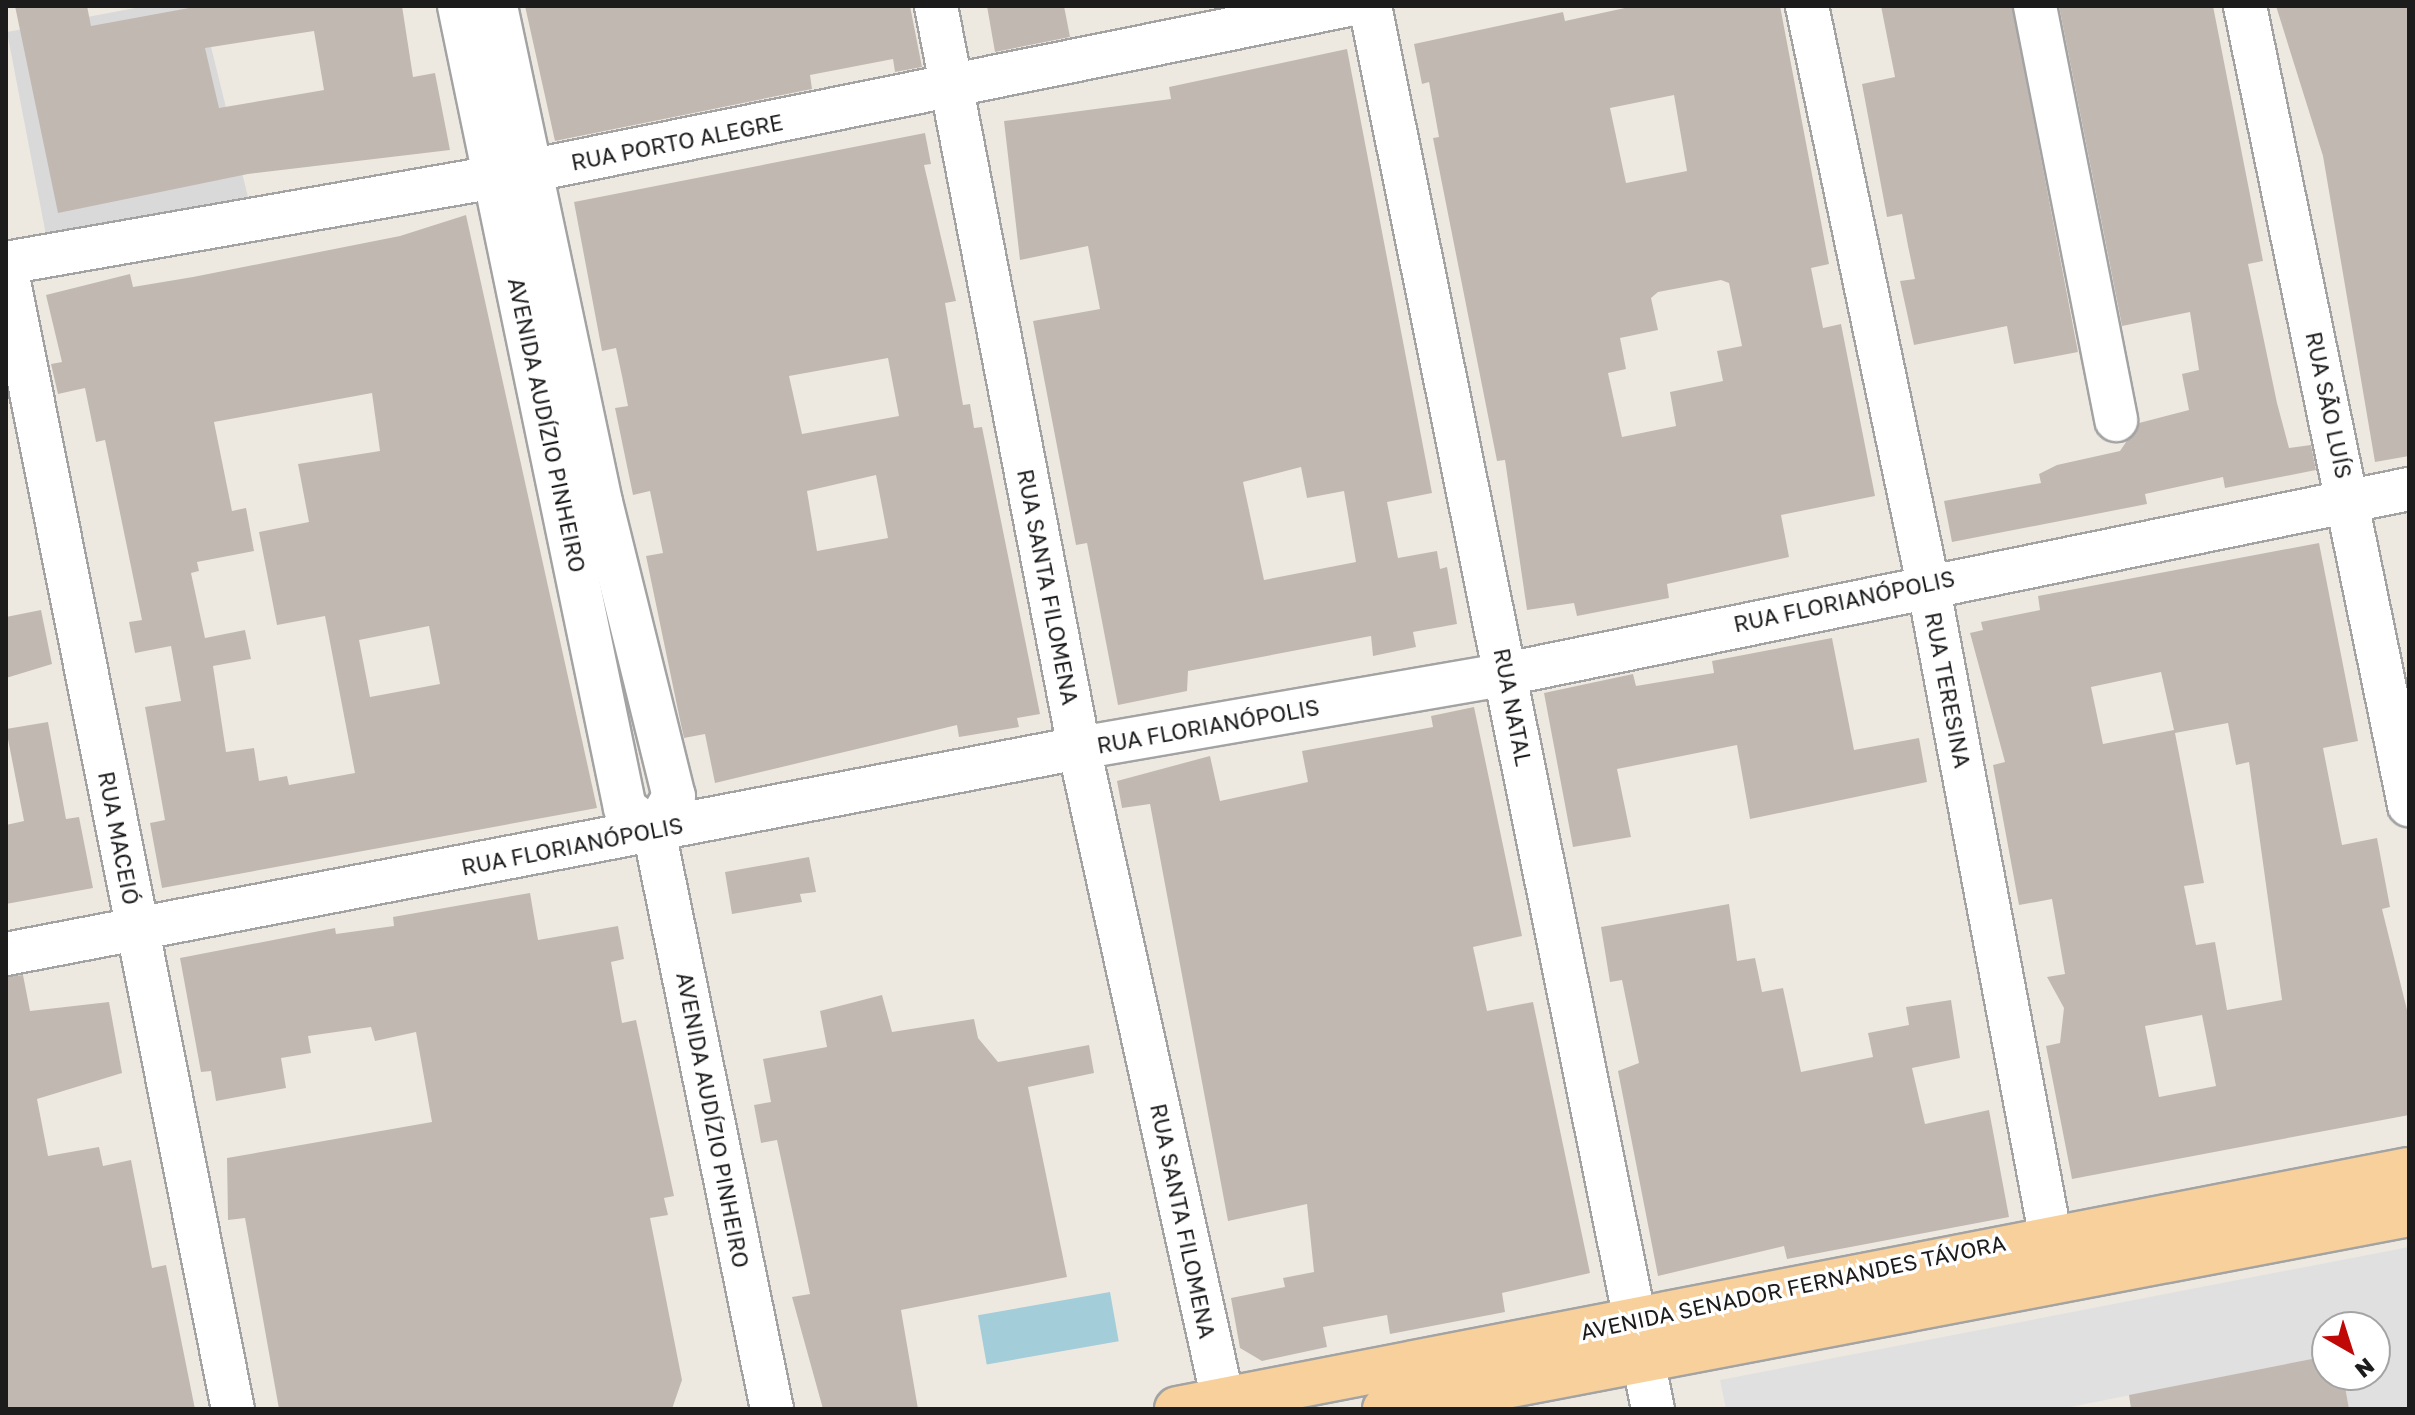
<!DOCTYPE html>
<meta charset="utf-8">
<style>
body{margin:0}
#map{position:relative;width:2415px;height:1415px;overflow:hidden;background:#ede9e1;font-family:"Golos Text",sans-serif}
div>[style]{position:absolute}
[style*='--x']{left:calc(var(--x)*1px);top:calc(var(--y)*1px);width:calc(var(--w)*1px);rotate:calc(var(--a)*1deg)}
.residential>*{inset:0;background:#dad9d9}
.parking>*{inset:0;background:#e0e0e0}
.water>*{inset:0;background:#a3cdd9;transform-origin:0 0}
.building>*{inset:0;background:#c1b9b1}
.roads{filter:drop-shadow(2px 0 #a3a3a3) drop-shadow(-2px 0 #a3a3a3) drop-shadow(0 2px #a3a3a3) drop-shadow(0 -2px #a3a3a3)}
.minor>*{height:42px;margin:-21px;padding:0 21px;transform-origin:21px;border-radius:21px;background:#fff}
.major>*{height:44px;margin:-22px;padding:0 22px;transform-origin:22px;border-radius:22px;background:#f8d09b}
span{translate:-50% -50%;white-space:nowrap;text-align:center;line-height:1.15;-webkit-text-stroke:7px #fff;paint-order:stroke}
.street-label{font-size:22px;color:#1c1c1c}
.frame{position:absolute;inset:0;border:8px solid #1c1c1c;pointer-events:none}
.north{position:absolute;left:2311px;top:1311px;width:80px;height:80px;box-sizing:border-box;background:#fff;border:2px solid #a4a4a4;border-radius:50%;rotate:141deg;font-size:22px;font-weight:700;line-height:32px;text-align:center;color:#1c1c1c}
.north::after{content:'';display:block;margin:auto;width:28px;height:36px;background:#c00807;clip-path:polygon(50% 0,100% 100%,50% 72%,0 100%)}
</style>
<div id="map">
<div class="residential">
<i style="clip-path:polygon(146px 6px,201px 6px,248px 197px,46px 235px,7px 32px)"></i>
</div>
<div class="parking">
<i style="clip-path:polygon(2409px 1247px,2409px 1409px,2349px 1409px,2343px 1375px,2375px 1375px,2375px 1327px,2327px 1327px,2327px 1356px,2060px 1409px,1726px 1409px,1720px 1380px)"></i>
</div>
<div class="water">
<i style="left:1110px;top:1292px;width:50px;height:134px;rotate:80deg"></i>
</div>
<div class="building">
<i style="clip-path:polygon(evenodd,15px 6px,87px 6px,91px 26px,200px 6px,402px 6px,413px 77px,435px 73px,450px 150px,248px 174px,58px 213px,15px 6px,314px 31px,324px 90px,219px 108px,205px 48px,314px 31px)"></i>
<i style="clip-path:polygon(525px 6px,910px 6px,922px 67px,895px 72px,893px 59px,810px 75px,812px 89px,555px 141px)"></i>
<i style="clip-path:polygon(987px 6px,1064px 6px,1070px 37px,995px 52px)"></i>
<i style="clip-path:polygon(evenodd,1634px 6px,1780px 6px,1829px 264px,1811px 268px,1823px 328px,1841px 324px,1875px 496px,1781px 515px,1789px 557px,1667px 584px,1669px 598px,1577px 616px,1574px 603px,1527px 610px,1505px 460px,1497px 461px,1433px 138px,1439px 137px,1429px 82px,1422px 84px,1414px 44px,1563px 12px,1565px 21px,1634px 6px,1674px 95px,1687px 171px,1626px 183px,1610px 108px,1674px 95px,1634px 6px,1721px 280px,1729px 283px,1742px 346px,1717px 351px,1723px 381px,1670px 392px,1676px 426px,1622px 437px,1608px 373px,1626px 369px,1620px 338px,1658px 330px,1651px 298px,1658px 292px,1721px 280px)"></i>
<i style="clip-path:polygon(1881px 6px,2012px 6px,2078px 352px,2014px 364px,2007px 326px,1914px 345px,1900px 281px,1915px 279px,1908px 246px,1902px 214px,1887px 217px,1862px 84px,1895px 77px)"></i>
<i style="clip-path:polygon(2059px 6px,2213px 6px,2263px 261px,2248px 264px,2277px 403px,2289px 448px,2311px 445px,2316px 470px,2225px 488px,2223px 477px,2145px 494px,2147px 504px,1952px 542px,1944px 501px,2041px 483px,2039px 474px,2057px 465px,2120px 451px,2139px 423px,2189px 410px,2182px 374px,2199px 370px,2190px 312px,2122px 326px)"></i>
<i style="clip-path:polygon(2276px 6px,2409px 6px,2409px 456px,2375px 462px,2323px 156px)"></i>
<i style="clip-path:polygon(evenodd,1347px 49px,1432px 493px,1387px 502px,1398px 558px,1437px 551px,1440px 569px,1447px 567px,1457px 624px,1413px 632px,1416px 647px,1373px 656px,1371px 636px,1188px 671px,1187px 691px,1118px 705px,1087px 543px,1076px 545px,1033px 321px,1100px 309px,1088px 246px,1020px 260px,1004px 121px,1171px 99px,1169px 87px,1347px 49px,1301px 467px,1307px 498px,1344px 491px,1356px 562px,1264px 580px,1243px 482px,1301px 467px)"></i>
<i style="clip-path:polygon(evenodd,925px 133px,931px 164px,924px 165px,956px 301px,945px 303px,963px 405px,970px 404px,974px 428px,982px 427px,1040px 714px,1017px 718px,1019px 727px,959px 737px,957px 725px,715px 783px,705px 734px,684px 738px,680px 720px,646px 556px,663px 553px,650px 491px,633px 495px,615px 408px,628px 406px,622px 376px,616px 348px,602px 351px,574px 202px,925px 133px,888px 358px,899px 416px,802px 434px,789px 376px,888px 358px,925px 133px,876px 475px,888px 538px,817px 551px,807px 491px,876px 475px)"></i>
<i style="clip-path:polygon(evenodd,466px 215px,597px 808px,162px 888px,150px 823px,165px 820px,145px 707px,181px 701px,171px 646px,135px 653px,129px 622px,142px 620px,105px 440px,96px 442px,85px 388px,58px 394px,51px 364px,62px 362px,46px 295px,130px 274px,133px 287px,193px 277px,400px 236px,466px 215px,372px 393px,380px 451px,298px 464px,309px 522px,259px 532px,277px 625px,325px 616px,355px 773px,289px 785px,287px 776px,259px 781px,254px 748px,226px 752px,213px 666px,251px 659px,245px 630px,205px 638px,191px 573px,199px 571px,197px 562px,254px 551px,246px 508px,232px 511px,214px 422px,372px 393px,466px 215px,429px 626px,440px 684px,370px 697px,359px 640px,429px 626px)"></i>
<i style="clip-path:polygon(evenodd,2319px 543px,2358px 741px,2323px 748px,2342px 845px,2377px 838px,2390px 907px,2382px 909px,2409px 1018px,2409px 1115px,2072px 1179px,2046px 1046px,2060px 1043px,2064px 1008px,2047px 977px,2065px 974px,2052px 899px,2019px 905px,1993px 765px,2005px 762px,1970px 633px,1983px 630px,1981px 622px,2040px 610px,2038px 596px,2319px 543px,2161px 672px,2174px 730px,2103px 744px,2091px 687px,2161px 672px,2319px 543px,2228px 723px,2236px 765px,2249px 762px,2282px 1000px,2227px 1010px,2215px 942px,2196px 945px,2184px 886px,2204px 883px,2175px 733px,2228px 723px,2319px 543px,2202px 1015px,2216px 1086px,2159px 1097px,2145px 1026px,2202px 1015px)"></i>
<i style="clip-path:polygon(41px 610px,52px 664px,6px 678px,6px 617px)"></i>
<i style="clip-path:polygon(1832px 638px,1854px 750px,1919px 738px,1927px 782px,1750px 819px,1737px 745px,1617px 769px,1631px 837px,1573px 847px,1544px 693px,1633px 674px,1636px 686px,1714px 673px,1712px 661px)"></i>
<i style="clip-path:polygon(1474px 707px,1522px 936px,1473px 947px,1487px 1011px,1533px 1002px,1590px 1273px,1502px 1293px,1505px 1312px,1390px 1334px,1387px 1315px,1323px 1327px,1327px 1347px,1262px 1361px,1240px 1348px,1231px 1298px,1285px 1287px,1283px 1278px,1314px 1272px,1307px 1204px,1228px 1221px,1150px 804px,1122px 808px,1117px 781px,1210px 756px,1220px 801px,1308px 782px,1302px 751px,1433px 727px,1431px 716px)"></i>
<i style="clip-path:polygon(48px 722px,66px 819px,79px 817px,93px 888px,6px 904px,6px 825px,24px 821px,6px 729px)"></i>
<i style="clip-path:polygon(809px 857px,816px 892px,800px 894px,802px 902px,732px 914px,725px 872px)"></i>
<i style="clip-path:polygon(530px 893px,538px 940px,618px 926px,624px 959px,611px 962px,622px 1023px,636px 1020px,674px 1196px,664px 1198px,668px 1215px,650px 1218px,682px 1380px,672px 1409px,279px 1409px,245px 1218px,228px 1220px,227px 1158px,432px 1122px,416px 1032px,375px 1041px,371px 1027px,308px 1036px,311px 1053px,281px 1058px,286px 1088px,216px 1101px,211px 1071px,201px 1072px,180px 958px,335px 928px,336px 934px,394px 926px,393px 917px)"></i>
<i style="clip-path:polygon(1729px 904px,1737px 961px,1755px 958px,1762px 992px,1783px 988px,1801px 1072px,1873px 1057px,1868px 1033px,1909px 1025px,1906px 1007px,1951px 1000px,1960px 1058px,1912px 1068px,1925px 1124px,1989px 1110px,2009px 1217px,1787px 1259px,1784px 1246px,1658px 1276px,1618px 1071px,1639px 1063px,1622px 980px,1610px 982px,1601px 927px)"></i>
<i style="clip-path:polygon(23px 975px,30px 1011px,109px 1002px,122px 1073px,37px 1099px,48px 1156px,99px 1147px,103px 1166px,131px 1160px,152px 1268px,166px 1265px,195px 1409px,6px 1409px,6px 977px)"></i>
<i style="clip-path:polygon(882px 995px,892px 1032px,974px 1019px,978px 1038px,998px 1062px,1089px 1045px,1094px 1073px,1028px 1087px,1067px 1277px,901px 1310px,918px 1409px,823px 1409px,792px 1297px,810px 1294px,777px 1140px,761px 1143px,754px 1105px,771px 1102px,763px 1059px,827px 1047px,820px 1011px)"></i>
<i style="clip-path:polygon(2327px 1356px,2327px 1375px,2343px 1375px,2349px 1409px,2131px 1409px,2129px 1395px)"></i>
</div>
<div class="roads">
<div class="minor">
<i style="--x:459;--y:6;--w:819;--a:78.31"></i>
<i style="--x:625;--y:808;--w:37;--a:38"></i>
<i style="--x:654;--y:831;--w:590;--a:78.46"></i>
<i style="--x:496;--y:6;--w:507;--a:78.05"></i>
<i style="--x:601;--y:502;--w:303;--a:76.1"></i>
<i style="--x:674;--y:796;--w:40;--a:119.7"></i>
<i style="--x:936;--y:6;--w:756;--a:79.09"></i>
<i style="--x:1079;--y:748;--w:668;--a:77.55"></i>
<i style="--x:1370;--y:6;--w:1431;--a:78.6"></i>
<i style="--x:1807;--y:6;--w:591;--a:78.18"></i>
<i style="--x:1928;--y:584;--w:661;--a:79.37"></i>
<i style="--x:2035;--y:6;--w:422;--a:78.9"></i>
<i style="--x:2245;--y:6;--w:816;--a:78.4"></i>
<i style="--x:6;--y:263;--w:531;--a:-9.98"></i>
<i style="--x:529;--y:171;--w:832;--a:-11.45"></i>
<i style="--x:6;--y:266;--w:1165;--a:78.77"></i>
<i style="--x:6;--y:954;--w:1093;--a:-10.87"></i>
<i style="--x:1079;--y:748;--w:433;--a:-9.8"></i>
<i style="--x:1506;--y:674;--w:922;--a:-11.58"></i>
</div>
<div class="major">
<i style="--x:1177;--y:1409;--w:1255;--a:-10.98"></i>
<i style="--x:1385;--y:1409;--w:1042;--a:-10.78"></i>
</div>
</div>
<div class="street-label">
<span style="left:677px;top:142px;rotate:-11deg">RUA PORTO ALEGRE</span>
<span style="left:2329px;top:405px;rotate:78deg">RUA SÃO LUÍS</span>
<span style="left:547px;top:425px;rotate:78deg">AVENIDA AUDÍZIO PINHEIRO</span>
<span style="left:1048px;top:587px;rotate:79deg">RUA SANTA FILOMENA</span>
<span style="left:1844px;top:601px;rotate:-12deg">RUA FLORIANÓPOLIS</span>
<span style="left:1948px;top:690px;rotate:79deg">RUA TERESINA</span>
<span style="left:1513px;top:707px;rotate:79deg">RUA NATAL</span>
<span style="left:1208px;top:726px;rotate:-10deg">RUA FLORIANÓPOLIS</span>
<span style="left:119px;top:838px;rotate:79deg">RUA MACEIÓ</span>
<span style="left:572px;top:846px;rotate:-11deg">RUA FLORIANÓPOLIS</span>
<span style="left:713px;top:1120px;rotate:79deg">AVENIDA AUDÍZIO PINHEIRO</span>
<span style="left:1183px;top:1221px;rotate:78deg">RUA SANTA FILOMENA</span>
<span style="left:1793px;top:1287px;rotate:-12deg">AVENIDA SENADOR FERNANDES TÁVORA</span>
</div>
<div class="frame"></div>
<div class="north">N</div>
</div>
